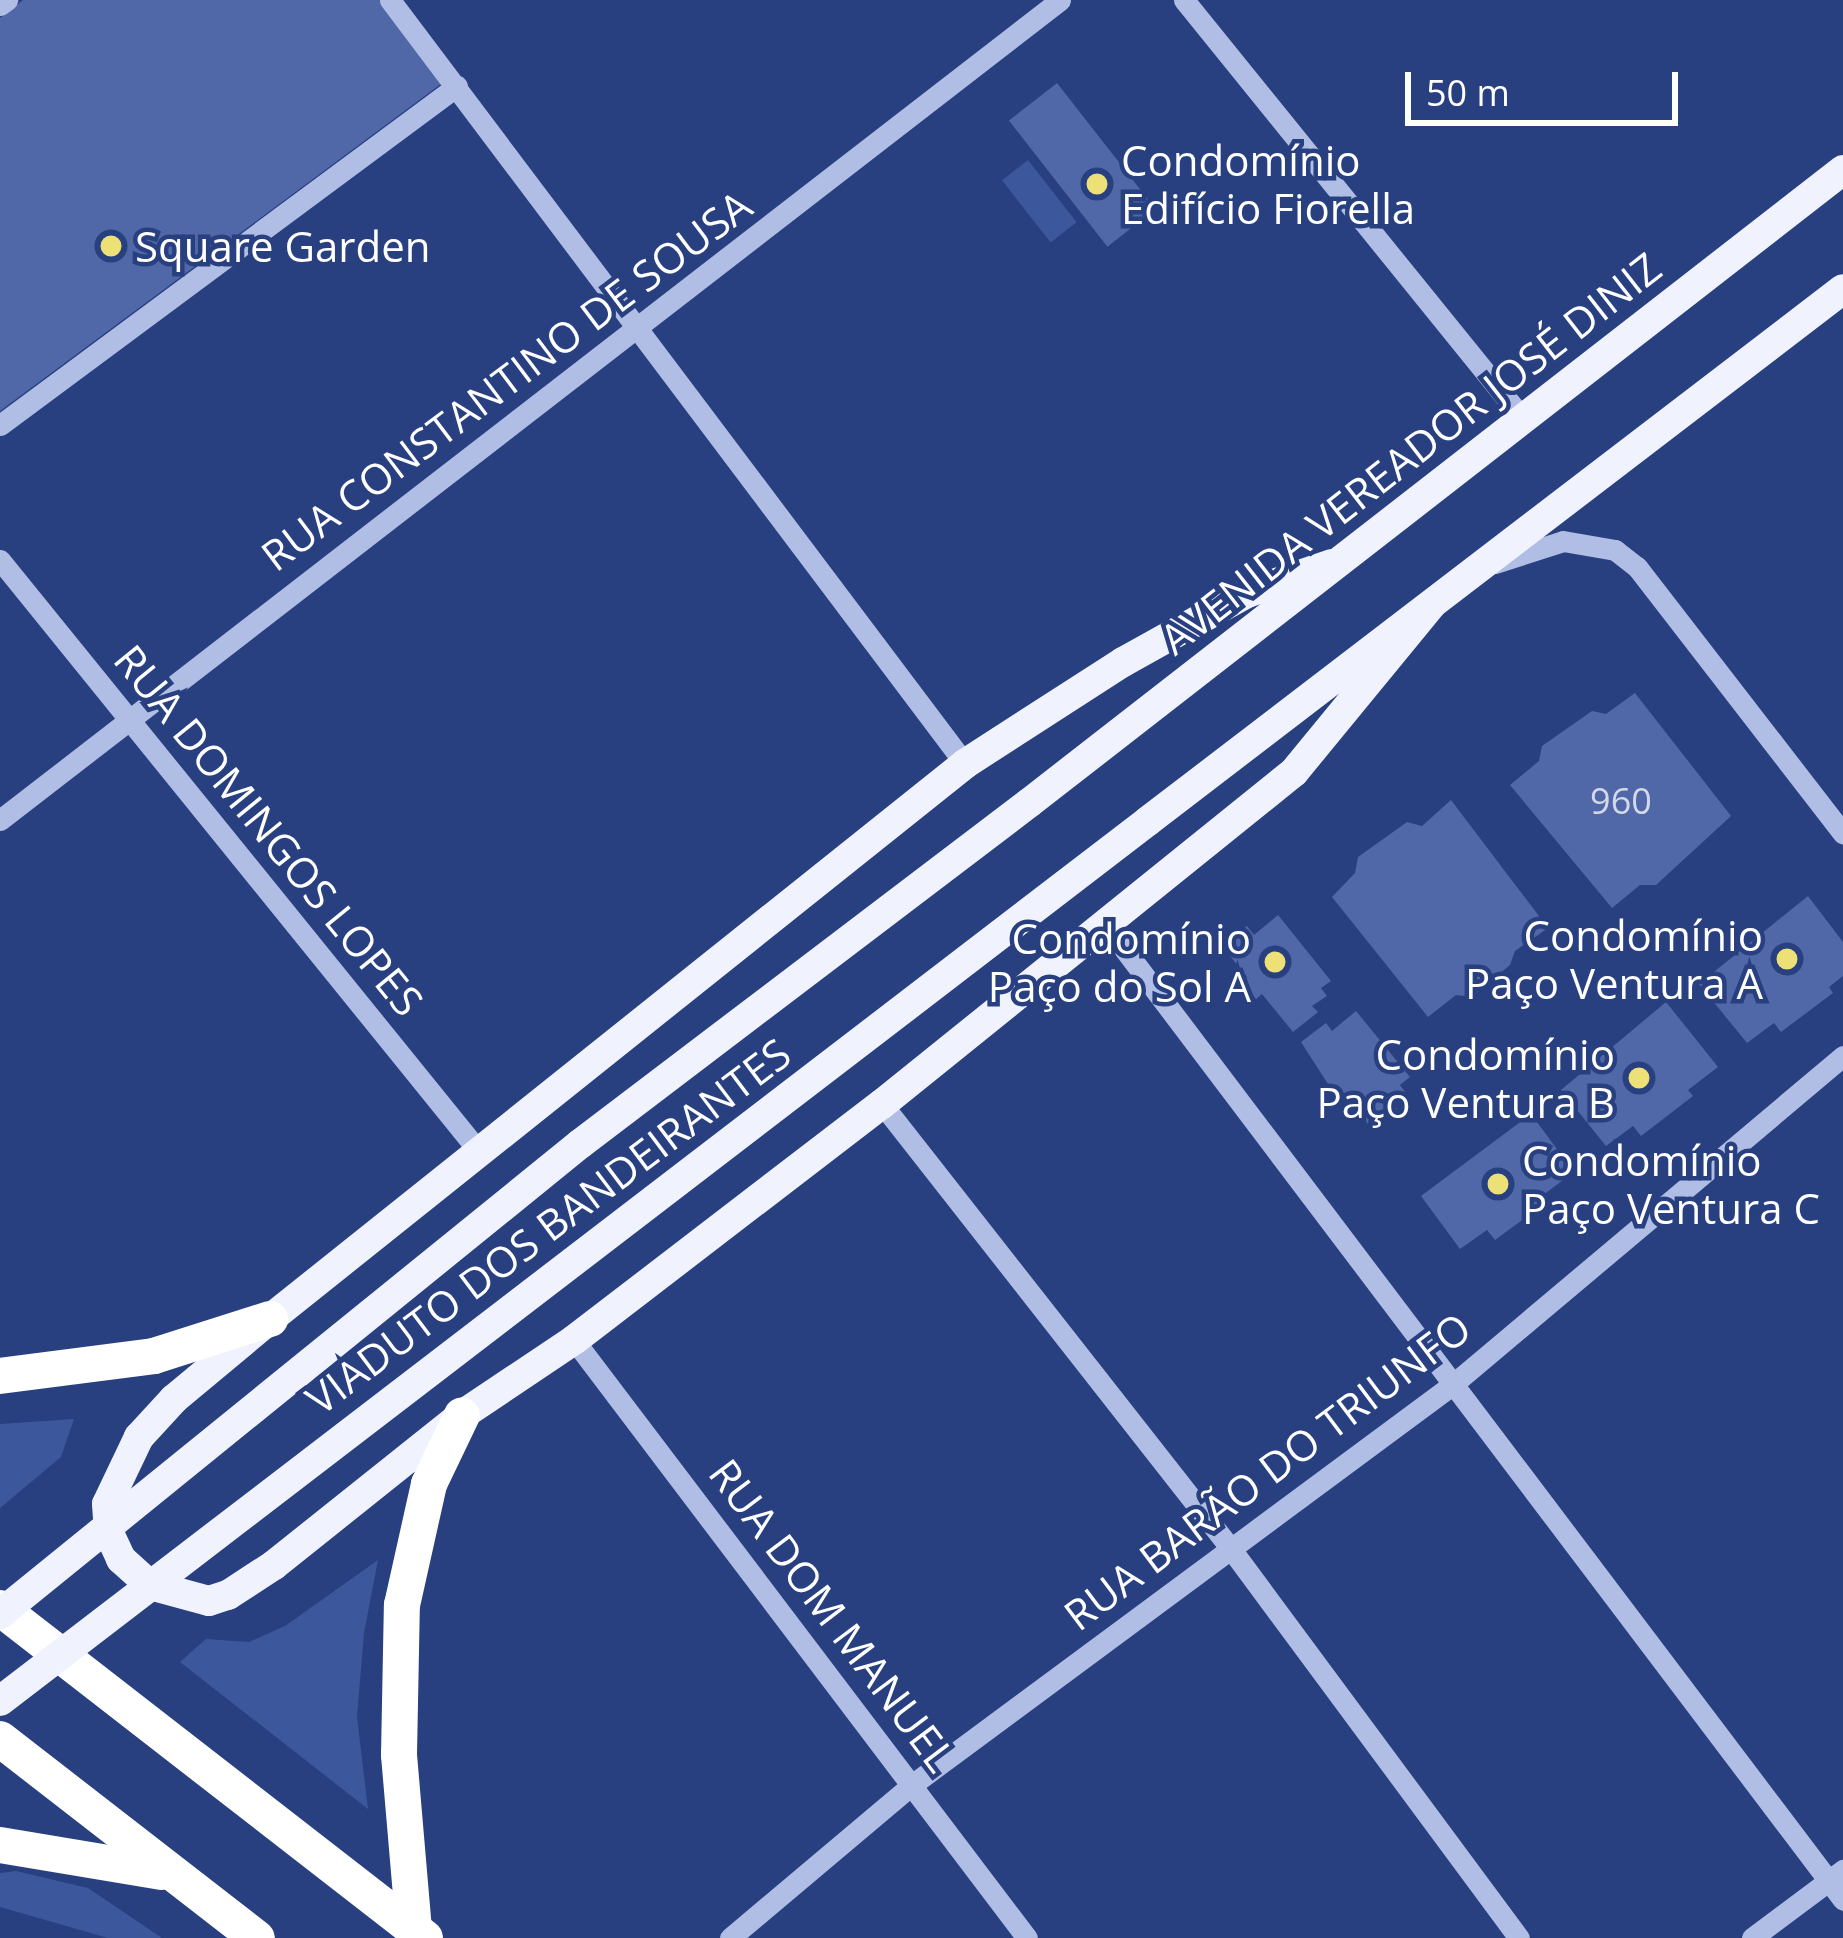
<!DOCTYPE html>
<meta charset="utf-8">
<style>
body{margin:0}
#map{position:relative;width:1843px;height:1938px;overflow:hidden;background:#283f80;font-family:"Open Sans",sans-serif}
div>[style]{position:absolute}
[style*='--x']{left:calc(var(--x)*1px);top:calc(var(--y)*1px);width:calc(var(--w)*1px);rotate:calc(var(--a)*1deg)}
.green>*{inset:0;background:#3d579d;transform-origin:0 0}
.building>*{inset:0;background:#5168a8;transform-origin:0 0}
.minor>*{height:21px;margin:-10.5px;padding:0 10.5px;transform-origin:10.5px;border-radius:10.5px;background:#b0bee5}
.major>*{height:30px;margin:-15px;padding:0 15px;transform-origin:15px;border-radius:15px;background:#f0f3fd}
.highway>*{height:36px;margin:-18px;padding:0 18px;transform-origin:18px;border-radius:18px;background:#fff}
.major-bridge>*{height:30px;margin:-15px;padding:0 15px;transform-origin:15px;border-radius:15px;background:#f0f3fd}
.dots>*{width:33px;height:33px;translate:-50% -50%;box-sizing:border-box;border:6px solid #283f80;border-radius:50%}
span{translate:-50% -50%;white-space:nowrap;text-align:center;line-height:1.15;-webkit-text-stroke:9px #283f80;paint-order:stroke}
.number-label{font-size:36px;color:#d4d9e9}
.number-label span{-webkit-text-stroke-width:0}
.poi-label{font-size:42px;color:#fff}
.left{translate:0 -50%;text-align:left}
.right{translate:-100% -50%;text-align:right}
.street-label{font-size:42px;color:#fff}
.scale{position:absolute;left:1405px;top:72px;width:273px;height:54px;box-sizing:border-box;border:6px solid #fff;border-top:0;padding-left:15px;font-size:36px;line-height:42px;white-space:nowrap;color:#fff;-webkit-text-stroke:9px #283f80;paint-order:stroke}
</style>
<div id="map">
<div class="green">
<i style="left:1028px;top:160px;width:79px;height:33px;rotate:52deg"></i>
<i style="clip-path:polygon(74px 1419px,61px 1457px,0 1508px,0 1424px)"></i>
<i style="clip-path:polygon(378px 1560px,364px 1633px,357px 1717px,368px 1809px,180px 1662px,206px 1639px,249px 1642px,285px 1626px)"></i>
<i style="clip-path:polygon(16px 1871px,88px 1888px,162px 1938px,108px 1938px,0 1907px,0 1873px)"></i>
</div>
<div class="building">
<i style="clip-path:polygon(23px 0,381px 0,445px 81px,0 411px,0 18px)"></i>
<i style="left:1057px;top:83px;width:160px;height:61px;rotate:52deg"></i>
<i style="clip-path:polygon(1635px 693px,1731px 816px,1656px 885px,1640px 885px,1612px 908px,1510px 785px,1539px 761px,1542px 746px,1592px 711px,1606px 714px)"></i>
<i style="clip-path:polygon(1451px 800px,1548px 928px,1515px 951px,1510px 965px,1472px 997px,1456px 995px,1428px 1017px,1332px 897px,1355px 873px,1358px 857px,1407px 822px,1422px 826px)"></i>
<i style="clip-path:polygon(1808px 896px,1843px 942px,1843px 976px,1829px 987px,1833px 993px,1781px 1032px,1774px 1023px,1747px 1043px,1699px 984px)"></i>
<i style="clip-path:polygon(1278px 915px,1331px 981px,1321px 988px,1327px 996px,1312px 1006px,1318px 1012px,1293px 1032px,1262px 994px,1256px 999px,1242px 982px,1247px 977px,1222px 946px,1247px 926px,1254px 935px)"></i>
<i style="clip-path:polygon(1666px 1002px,1718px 1067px,1688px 1090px,1693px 1096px,1641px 1136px,1633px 1126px,1606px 1146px,1561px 1090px)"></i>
<i style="clip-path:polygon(1356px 1011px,1410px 1077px,1400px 1085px,1405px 1092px,1391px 1103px,1397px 1109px,1372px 1129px,1341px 1090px,1335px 1095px,1301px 1042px,1326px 1023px,1332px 1031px)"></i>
<i style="clip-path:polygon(1531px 1114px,1574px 1172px,1543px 1195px,1548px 1201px,1495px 1240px,1487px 1230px,1460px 1249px,1421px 1196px)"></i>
</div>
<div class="minor">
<i style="--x:390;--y:0;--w:956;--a:53.03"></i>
<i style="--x:1184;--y:0;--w:539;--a:51.02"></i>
<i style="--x:0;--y:5;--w:9;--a:-36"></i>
<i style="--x:0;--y:425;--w:569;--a:-36.57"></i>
<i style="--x:0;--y:560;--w:758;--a:51"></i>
<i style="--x:1495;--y:563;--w:71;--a:-17.9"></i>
<i style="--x:1563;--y:541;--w:53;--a:9.8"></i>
<i style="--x:1615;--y:550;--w:28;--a:38"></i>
<i style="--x:1637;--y:567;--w:337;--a:52.3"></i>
<i style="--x:0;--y:820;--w:1340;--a:-37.72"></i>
<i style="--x:1106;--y:925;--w:1222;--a:52.91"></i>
<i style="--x:882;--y:1104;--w:566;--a:51.89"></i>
<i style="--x:1231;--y:1549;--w:484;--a:53.5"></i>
<i style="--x:574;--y:1340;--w:750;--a:52.86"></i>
<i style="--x:730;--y:1938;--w:239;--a:-40.1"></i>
<i style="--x:913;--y:1784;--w:671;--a:-36.51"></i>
<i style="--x:1452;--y:1385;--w:511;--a:-40.08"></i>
<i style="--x:1752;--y:1938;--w:114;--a:-36.8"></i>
</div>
<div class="major">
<i style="--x:1332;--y:564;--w:90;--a:161.2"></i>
<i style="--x:1247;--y:593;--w:142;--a:150.9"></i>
<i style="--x:1123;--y:662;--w:188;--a:147.2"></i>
<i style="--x:965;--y:764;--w:889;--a:141.39"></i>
<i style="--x:270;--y:1319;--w:125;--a:140.2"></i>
<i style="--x:174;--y:1399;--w:52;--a:132.6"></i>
<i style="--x:139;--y:1437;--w:74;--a:115.5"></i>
<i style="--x:107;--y:1504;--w:29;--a:86"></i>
<i style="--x:109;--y:1533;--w:29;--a:65"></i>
<i style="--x:121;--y:1559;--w:39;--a:42"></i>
<i style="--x:150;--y:1585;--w:61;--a:15.2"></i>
<i style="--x:209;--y:1601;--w:20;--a:-18"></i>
<i style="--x:228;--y:1595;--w:55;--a:-33.1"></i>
<i style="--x:274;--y:1565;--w:241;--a:-38.6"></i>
<i style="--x:462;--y:1415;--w:135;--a:-33.8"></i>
<i style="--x:574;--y:1340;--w:388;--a:-37.5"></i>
<i style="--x:882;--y:1104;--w:529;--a:-38.86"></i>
<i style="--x:1294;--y:772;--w:216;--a:-50.6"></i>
<i style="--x:1029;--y:803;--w:1031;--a:-37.87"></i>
<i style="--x:1148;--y:821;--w:875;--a:-37.43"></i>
</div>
<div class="highway">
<i style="--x:0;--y:1376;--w:155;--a:-7.4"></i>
<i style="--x:154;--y:1356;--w:122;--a:-17.7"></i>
<i style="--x:0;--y:1608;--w:538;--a:37.83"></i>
<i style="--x:0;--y:1739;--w:325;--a:37.8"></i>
<i style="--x:0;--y:1845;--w:164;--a:9.5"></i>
<i style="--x:414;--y:1930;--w:176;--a:-94.9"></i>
<i style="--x:399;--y:1755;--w:150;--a:-88.9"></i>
<i style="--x:402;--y:1605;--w:124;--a:-77.4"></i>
<i style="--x:429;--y:1484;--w:76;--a:-64.4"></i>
</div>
<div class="major-bridge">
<i style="--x:0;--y:1614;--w:747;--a:-39.02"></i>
<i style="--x:580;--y:1144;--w:564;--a:-37.22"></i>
<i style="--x:0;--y:1701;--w:1446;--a:-37.47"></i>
</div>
<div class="dots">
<i style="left:1097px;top:184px;background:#ede076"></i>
<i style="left:111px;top:246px;background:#ede076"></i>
<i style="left:1787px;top:959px;background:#ede076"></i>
<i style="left:1275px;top:962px;background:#ede076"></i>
<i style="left:1639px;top:1078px;background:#ede076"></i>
<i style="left:1498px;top:1184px;background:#ede076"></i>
</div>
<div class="number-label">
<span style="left:1621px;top:801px">960</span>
</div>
<div class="poi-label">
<span class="left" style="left:1121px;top:184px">Condomínio<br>Edifício Fiorella</span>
<span class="left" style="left:135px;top:246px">Square Garden</span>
<span class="right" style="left:1763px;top:959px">Condomínio<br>Paço Ventura A</span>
<span class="right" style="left:1251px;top:962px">Condomínio<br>Paço do Sol A</span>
<span class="right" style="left:1615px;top:1078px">Condomínio<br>Paço Ventura B</span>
<span class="left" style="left:1522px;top:1184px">Condomínio<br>Paço Ventura C</span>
</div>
<div class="street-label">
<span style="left:506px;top:380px;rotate:-37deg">RUA CONSTANTINO DE SOUSA</span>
<span style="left:1410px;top:453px;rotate:-38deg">AVENIDA VEREADOR JOSÉ DINIZ</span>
<span style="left:269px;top:830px;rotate:51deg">RUA DOMINGOS LOPES</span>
<span style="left:548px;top:1226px;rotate:-37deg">VIADUTO DOS BANDEIRANTES</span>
<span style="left:1267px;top:1471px;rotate:-37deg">RUA BARÃO DO TRIUNFO</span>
<span style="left:833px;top:1615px;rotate:53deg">RUA DOM MANUEL</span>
</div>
<div class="scale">50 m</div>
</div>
